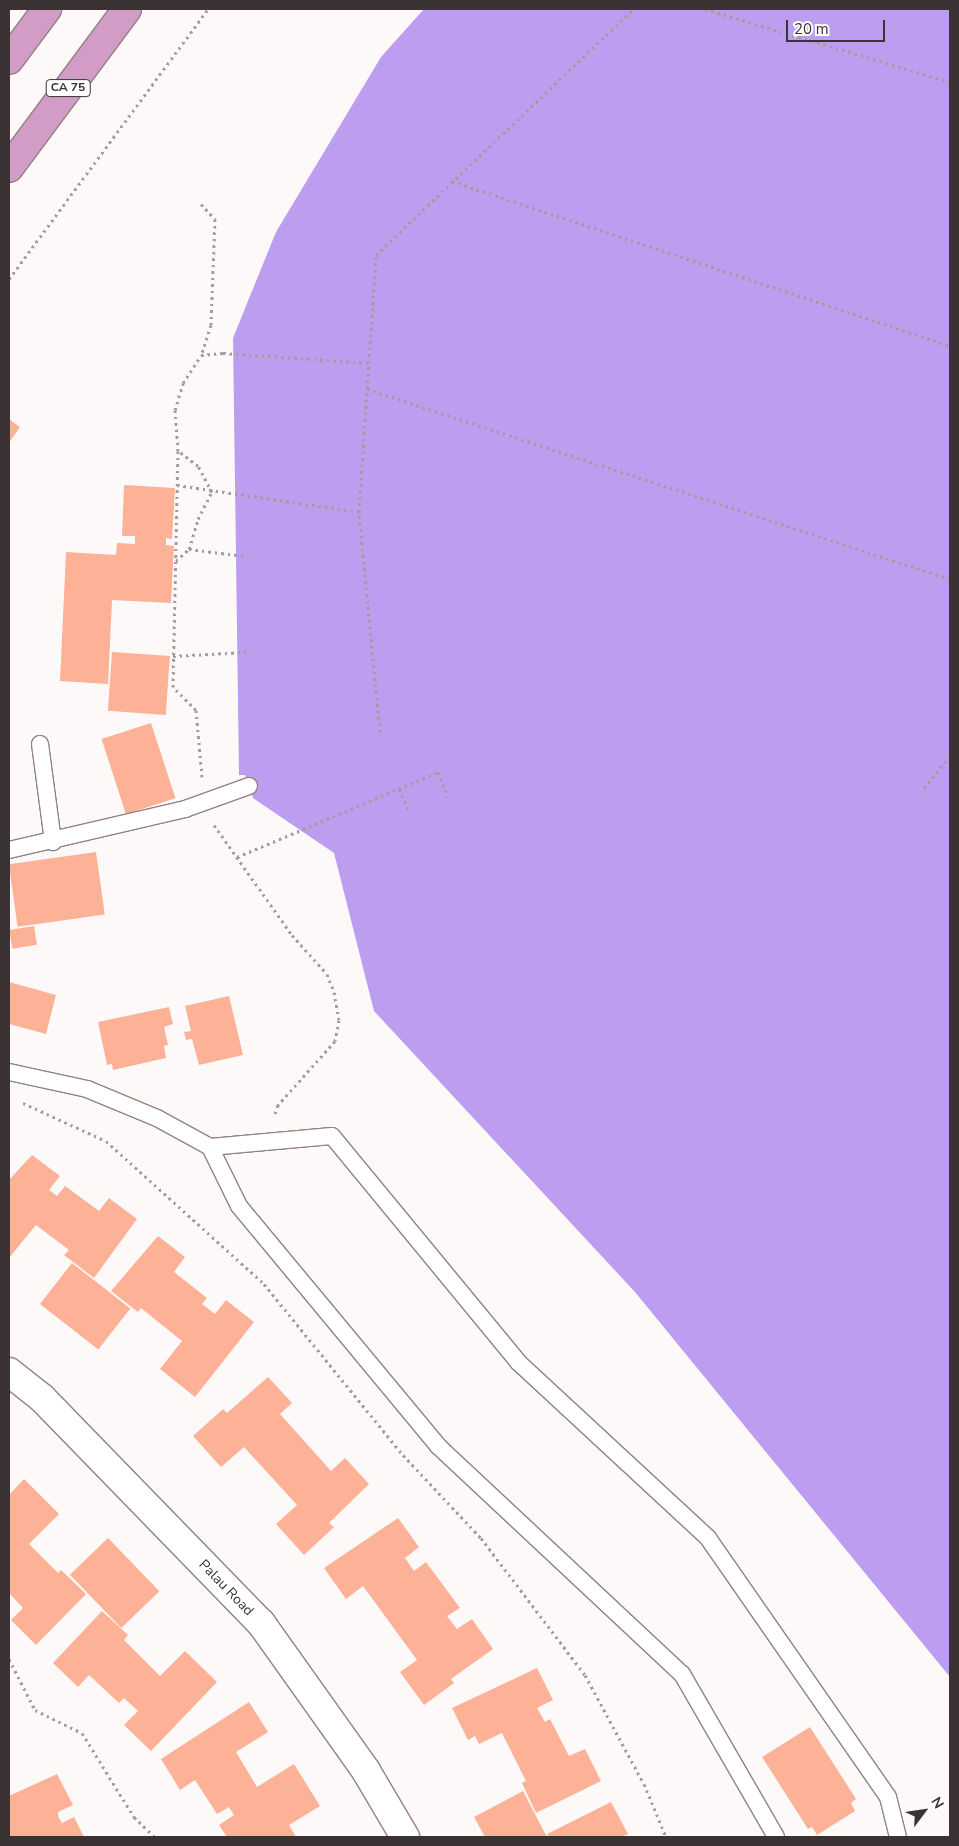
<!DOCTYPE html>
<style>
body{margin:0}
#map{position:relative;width:959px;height:1846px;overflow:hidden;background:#fdf9f9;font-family:"Nunito Sans",sans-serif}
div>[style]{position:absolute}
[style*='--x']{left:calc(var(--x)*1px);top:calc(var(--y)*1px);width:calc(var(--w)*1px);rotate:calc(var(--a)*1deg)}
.water>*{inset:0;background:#bd9df0}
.building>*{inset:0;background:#fdb196;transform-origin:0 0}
.path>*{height:3px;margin-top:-1.5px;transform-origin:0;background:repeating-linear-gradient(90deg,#a29c9d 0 2.5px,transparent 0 6.5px)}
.roads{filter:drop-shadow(1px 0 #948184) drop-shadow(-1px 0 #948184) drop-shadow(0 1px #948184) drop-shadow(0 -1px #948184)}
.service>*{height:16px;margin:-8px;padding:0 8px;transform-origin:8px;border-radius:8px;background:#fff}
.minor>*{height:28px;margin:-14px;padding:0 14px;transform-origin:14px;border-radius:14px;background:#fff}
.trunk>*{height:28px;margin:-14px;padding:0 14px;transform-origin:14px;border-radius:14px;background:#d29cc7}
span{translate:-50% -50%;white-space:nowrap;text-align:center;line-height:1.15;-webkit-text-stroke:4.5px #fff;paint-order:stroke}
.shield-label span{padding:1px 4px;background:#fff;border:1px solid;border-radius:4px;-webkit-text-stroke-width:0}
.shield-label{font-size:12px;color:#3a3233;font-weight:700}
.street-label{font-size:14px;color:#3a3233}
.frame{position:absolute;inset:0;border:10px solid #3a3233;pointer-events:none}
.north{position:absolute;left:899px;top:1786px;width:50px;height:50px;-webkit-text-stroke:4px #fff;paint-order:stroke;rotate:59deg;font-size:14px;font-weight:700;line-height:20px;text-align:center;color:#3a3233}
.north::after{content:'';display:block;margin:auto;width:18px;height:22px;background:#3a3233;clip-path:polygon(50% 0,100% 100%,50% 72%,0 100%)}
.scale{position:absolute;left:786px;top:20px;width:99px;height:22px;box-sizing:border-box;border:2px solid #3a3233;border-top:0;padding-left:6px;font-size:15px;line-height:18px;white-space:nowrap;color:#3a3233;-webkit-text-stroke:4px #fff;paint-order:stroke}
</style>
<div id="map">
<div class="water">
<i style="clip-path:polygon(424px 9px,950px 9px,950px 1677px,635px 1292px,374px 1011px,334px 853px,253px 798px,245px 775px,239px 775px,233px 338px,276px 232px,381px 57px)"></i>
</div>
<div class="building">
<i style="clip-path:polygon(9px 419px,20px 427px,9px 443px)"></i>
<i style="clip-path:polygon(124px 485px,175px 488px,172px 539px,166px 538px,166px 545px,174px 546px,171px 603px,112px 600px,108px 684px,60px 681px,66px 552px,116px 555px,117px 543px,135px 544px,135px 536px,122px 536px)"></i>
<i style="left:112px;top:652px;width:58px;height:59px;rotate:4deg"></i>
<i style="left:151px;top:723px;width:79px;height:52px;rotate:72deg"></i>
<i style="left:96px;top:852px;width:63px;height:88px;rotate:82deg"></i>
<i style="left:34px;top:926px;width:19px;height:25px;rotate:81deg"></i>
<i style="clip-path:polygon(9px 982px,56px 995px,46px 1034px,9px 1024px)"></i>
<i style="clip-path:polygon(229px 996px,243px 1055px,199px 1065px,192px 1039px,186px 1040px,184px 1032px,191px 1031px,185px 1006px)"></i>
<i style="clip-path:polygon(169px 1007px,173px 1024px,164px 1027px,168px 1045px,164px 1046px,166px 1058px,113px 1070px,112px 1064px,107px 1065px,98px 1022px)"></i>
<i style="clip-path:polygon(32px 1155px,60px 1176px,49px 1190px,57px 1196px,65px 1186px,99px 1211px,109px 1198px,137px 1219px,94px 1278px,64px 1255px,69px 1250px,36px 1225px,9px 1258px,9px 1180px)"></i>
<i style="clip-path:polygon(158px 1236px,185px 1257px,174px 1272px,207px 1298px,202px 1304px,215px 1314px,226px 1300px,254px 1322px,195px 1397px,160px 1369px,182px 1341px,141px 1308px,138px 1312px,111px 1291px)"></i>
<i style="left:72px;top:1263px;width:74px;height:52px;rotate:38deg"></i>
<i style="clip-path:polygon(268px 1377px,292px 1403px,280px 1414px,331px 1471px,345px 1458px,369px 1484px,329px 1523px,334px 1527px,304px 1555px,276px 1524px,297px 1505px,244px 1447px,221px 1467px,193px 1436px,223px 1409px,227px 1413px)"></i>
<i style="clip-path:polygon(24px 1479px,59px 1514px,29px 1544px,58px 1573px,61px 1570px,86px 1594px,36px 1645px,11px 1620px,23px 1608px,9px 1593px,9px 1495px)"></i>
<i style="clip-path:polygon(398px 1518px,419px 1547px,405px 1558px,414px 1571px,426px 1562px,460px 1608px,447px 1616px,457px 1629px,472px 1619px,493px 1649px,451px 1679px,454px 1683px,424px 1705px,400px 1672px,417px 1660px,363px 1586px,346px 1599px,324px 1568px)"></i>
<i style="left:108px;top:1538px;width:74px;height:53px;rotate:46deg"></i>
<i style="clip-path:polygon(102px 1611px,128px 1635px,124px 1640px,160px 1676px,185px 1651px,217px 1682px,151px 1751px,124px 1725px,138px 1711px,124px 1698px,119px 1703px,89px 1675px,78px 1687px,53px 1663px)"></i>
<i style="clip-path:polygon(537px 1668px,553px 1700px,537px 1708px,545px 1722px,550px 1719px,569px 1756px,585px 1749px,601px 1781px,536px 1813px,522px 1783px,526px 1781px,502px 1733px,479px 1744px,475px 1736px,468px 1740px,452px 1708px)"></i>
<i style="clip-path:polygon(249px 1702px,268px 1732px,236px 1752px,257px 1787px,294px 1764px,320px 1806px,289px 1825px,296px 1837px,227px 1837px,219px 1825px,234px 1815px,229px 1807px,217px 1814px,195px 1780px,180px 1790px,161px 1759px)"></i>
<i style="clip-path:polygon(810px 1727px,856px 1799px,851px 1803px,855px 1811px,817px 1835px,812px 1827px,808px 1829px,762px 1757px)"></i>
<i style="clip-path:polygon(57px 1774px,73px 1805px,58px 1812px,58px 1816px,62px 1823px,74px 1817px,84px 1837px,9px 1837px,9px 1796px)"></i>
<i style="clip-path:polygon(523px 1791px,547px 1837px,485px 1837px,474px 1817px)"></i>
<i style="clip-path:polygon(611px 1802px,628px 1834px,621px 1837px,549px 1837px,547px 1834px)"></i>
</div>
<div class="path">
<i style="--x:705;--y:9;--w:256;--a:16.6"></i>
<i style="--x:452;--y:181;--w:525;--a:18.33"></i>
<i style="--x:201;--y:204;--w:21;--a:47"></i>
<i style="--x:215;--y:219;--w:106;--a:92.2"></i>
<i style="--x:211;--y:325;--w:32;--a:108"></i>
<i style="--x:9;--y:279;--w:335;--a:-53.6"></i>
<i style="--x:367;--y:389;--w:613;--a:18.05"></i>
<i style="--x:177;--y:485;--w:184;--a:8.4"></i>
<i style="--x:189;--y:549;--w:56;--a:7.1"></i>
<i style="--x:176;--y:561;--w:18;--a:-43"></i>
<i style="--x:189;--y:549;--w:31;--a:-73"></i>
<i style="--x:198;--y:519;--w:30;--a:-63"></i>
<i style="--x:212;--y:492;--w:30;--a:-118"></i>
<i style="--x:198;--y:466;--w:24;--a:-142"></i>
<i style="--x:173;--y:656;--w:73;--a:-3.1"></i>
<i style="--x:380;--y:732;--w:221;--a:-95.5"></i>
<i style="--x:359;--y:512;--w:258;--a:-86.2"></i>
<i style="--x:376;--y:255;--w:356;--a:-43.7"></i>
<i style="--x:202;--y:777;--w:67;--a:-95.1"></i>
<i style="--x:196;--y:710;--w:33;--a:-135"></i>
<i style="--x:173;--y:687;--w:236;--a:-88.8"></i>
<i style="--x:178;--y:451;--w:41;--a:-94.2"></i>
<i style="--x:175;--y:410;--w:28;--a:-73"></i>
<i style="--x:183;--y:383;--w:33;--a:-57"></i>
<i style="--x:201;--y:355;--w:22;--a:-5"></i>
<i style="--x:223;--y:353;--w:146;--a:3.9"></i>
<i style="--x:924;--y:788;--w:41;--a:-50.9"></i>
<i style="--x:399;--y:789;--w:26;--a:65"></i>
<i style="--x:214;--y:825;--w:135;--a:54.7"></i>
<i style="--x:292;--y:935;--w:52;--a:48.1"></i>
<i style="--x:327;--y:974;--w:19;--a:69"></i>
<i style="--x:334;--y:992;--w:28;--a:80"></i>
<i style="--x:339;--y:1020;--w:21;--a:101"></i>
<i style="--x:335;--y:1041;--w:86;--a:131.7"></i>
<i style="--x:278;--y:1105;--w:12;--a:110"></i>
<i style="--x:237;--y:857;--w:218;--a:-22.9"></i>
<i style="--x:438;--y:772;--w:27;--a:68"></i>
<i style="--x:23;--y:1103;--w:91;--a:24.6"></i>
<i style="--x:106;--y:1141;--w:213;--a:42.1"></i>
<i style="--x:264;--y:1284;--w:220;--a:50.9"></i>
<i style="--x:403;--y:1455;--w:114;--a:46.8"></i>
<i style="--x:481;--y:1538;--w:172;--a:52.8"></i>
<i style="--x:585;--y:1675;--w:124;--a:61.6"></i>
<i style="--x:644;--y:1784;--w:57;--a:67.5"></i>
<i style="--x:9;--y:1659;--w:57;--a:63"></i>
<i style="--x:35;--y:1710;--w:52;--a:26.1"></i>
<i style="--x:82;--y:1733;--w:99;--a:58.2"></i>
<i style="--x:134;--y:1817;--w:29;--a:44"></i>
</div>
<div class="roads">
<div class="service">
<i style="--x:40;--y:744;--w:99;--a:82.4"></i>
<i style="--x:9;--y:850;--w:181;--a:-13.1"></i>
<i style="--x:185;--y:809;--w:68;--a:-19.8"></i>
<i style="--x:9;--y:1072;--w:80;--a:12.3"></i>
<i style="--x:87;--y:1089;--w:76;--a:22.5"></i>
<i style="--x:157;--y:1118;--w:60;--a:28.7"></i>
<i style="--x:210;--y:1147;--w:66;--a:63.8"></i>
<i style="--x:239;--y:1206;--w:312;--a:50.3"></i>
<i style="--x:438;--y:1446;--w:334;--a:43.1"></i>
<i style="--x:682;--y:1674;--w:188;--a:60"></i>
<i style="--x:210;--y:1147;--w:122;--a:-5.2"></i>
<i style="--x:332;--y:1136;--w:293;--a:50.5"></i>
<i style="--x:518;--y:1362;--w:259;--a:42.8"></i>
<i style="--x:708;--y:1538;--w:315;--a:55.2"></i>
<i style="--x:888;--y:1797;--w:41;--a:76"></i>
</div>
<div class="minor">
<i style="--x:9;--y:1372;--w:42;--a:38.2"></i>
<i style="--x:42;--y:1398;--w:314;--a:45.8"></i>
<i style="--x:261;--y:1623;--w:181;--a:54.6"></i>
<i style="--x:366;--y:1771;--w:77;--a:59.4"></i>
</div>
<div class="trunk">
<i style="--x:9;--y:60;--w:64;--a:-53.3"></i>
<i style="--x:9;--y:168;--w:198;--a:-53.4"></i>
</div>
</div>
<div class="shield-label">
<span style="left:68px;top:88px">CA 75</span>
</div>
<div class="street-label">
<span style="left:226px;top:1588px;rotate:46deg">Palau Road</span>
</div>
<div class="frame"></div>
<div class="north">N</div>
<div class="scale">20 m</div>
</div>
